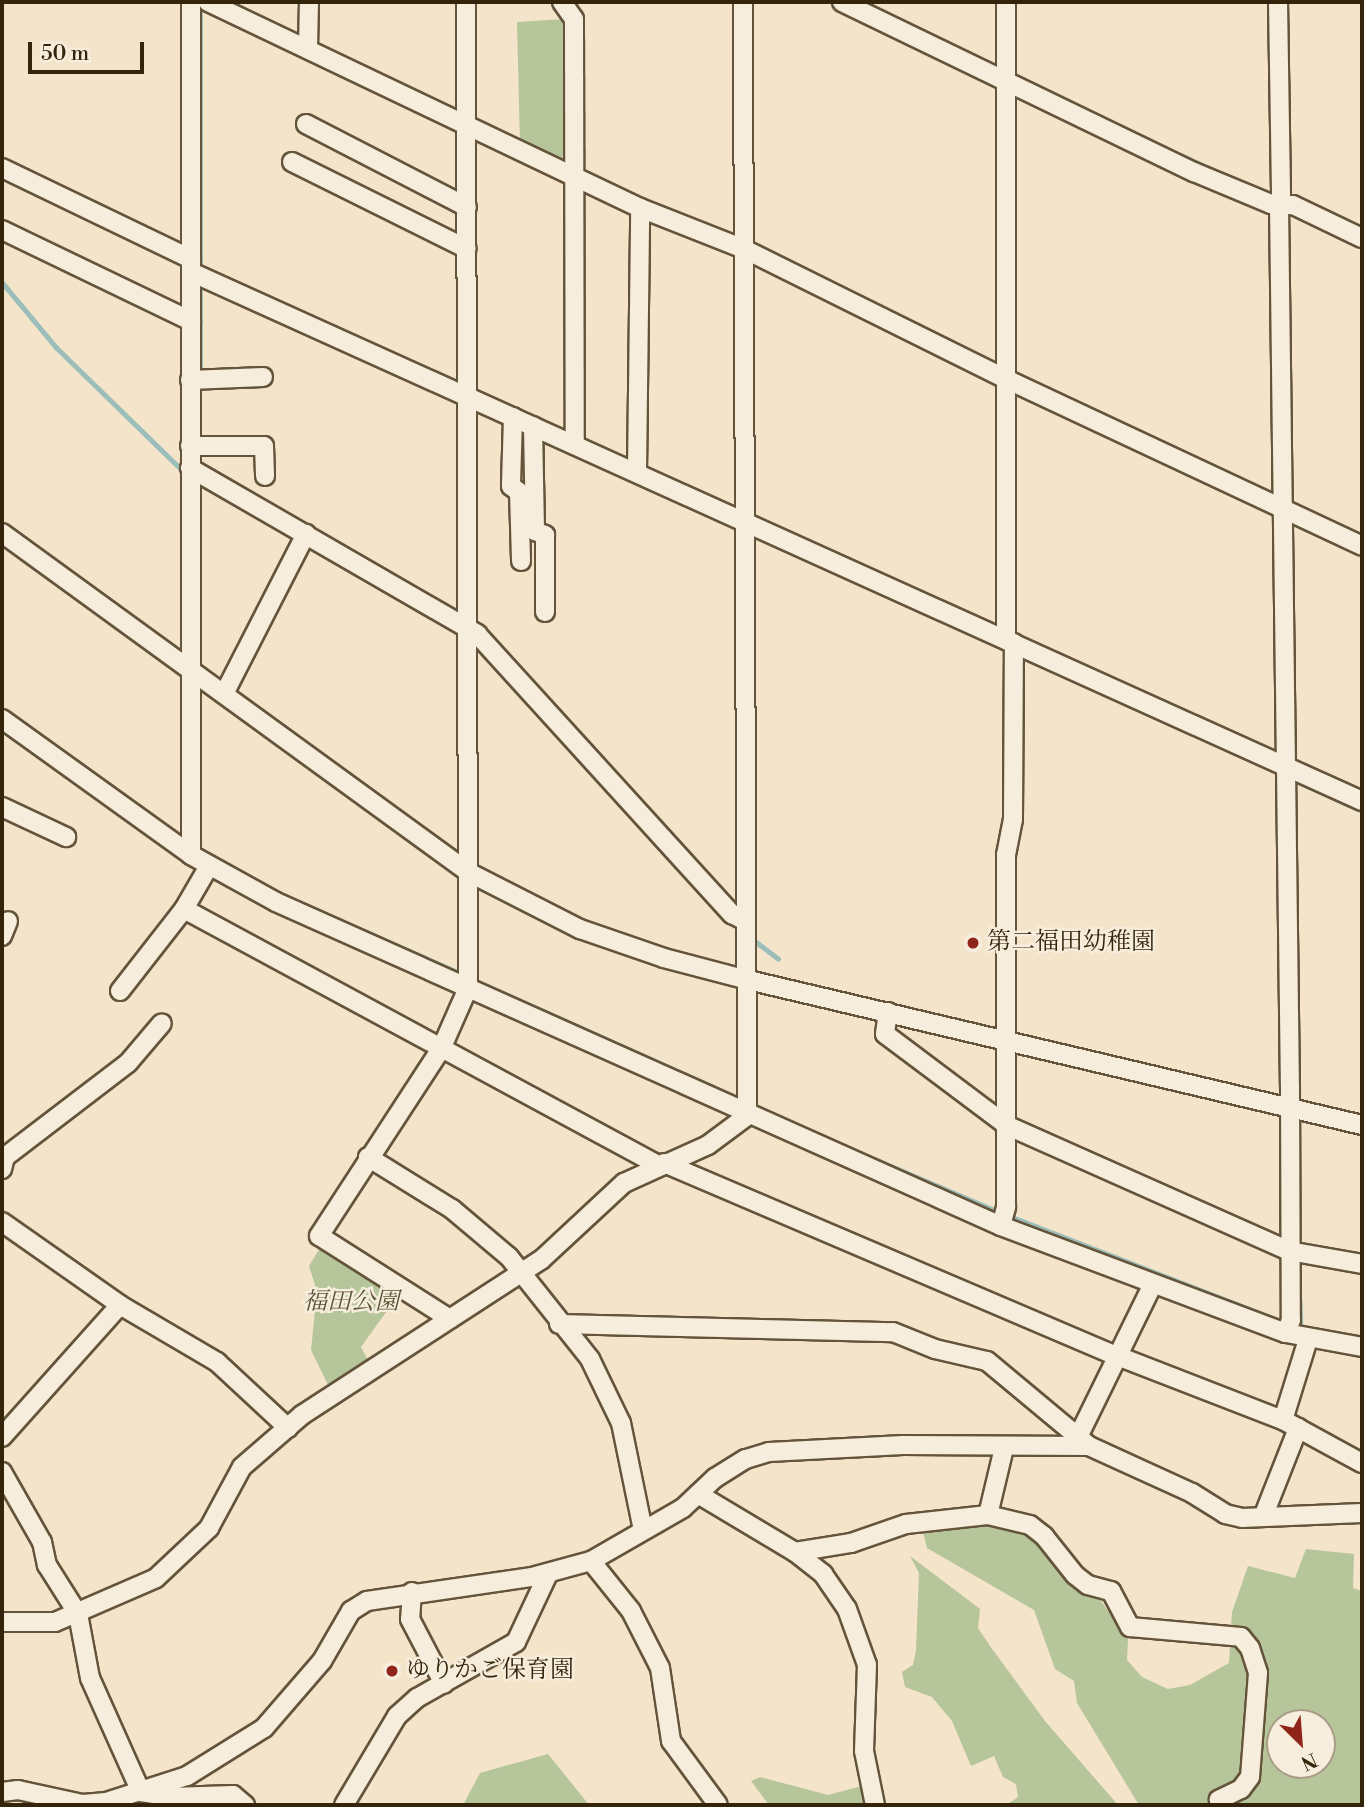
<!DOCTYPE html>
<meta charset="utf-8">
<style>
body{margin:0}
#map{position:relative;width:1364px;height:1807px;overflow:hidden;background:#f3e4ca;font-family:"Libre Bodoni","Noto Serif JP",serif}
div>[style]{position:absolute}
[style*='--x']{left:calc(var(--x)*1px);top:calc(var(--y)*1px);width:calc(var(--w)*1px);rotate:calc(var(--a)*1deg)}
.green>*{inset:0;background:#b6c59a}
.stream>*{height:4.5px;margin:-2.25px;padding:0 2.25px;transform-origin:2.25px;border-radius:2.25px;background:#9cbebb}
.roads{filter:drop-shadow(2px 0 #64543a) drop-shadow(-2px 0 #64543a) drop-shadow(0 2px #64543a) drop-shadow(0 -2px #64543a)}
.minor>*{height:18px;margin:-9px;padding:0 9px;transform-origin:9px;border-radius:9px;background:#f7eddd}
.dots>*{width:19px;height:19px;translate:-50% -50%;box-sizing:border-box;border:4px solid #f7eddd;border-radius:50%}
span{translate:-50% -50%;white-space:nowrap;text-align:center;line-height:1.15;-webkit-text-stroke:5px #f7eddd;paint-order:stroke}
.poi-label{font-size:24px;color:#34240a}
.left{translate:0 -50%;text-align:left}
.park-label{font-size:24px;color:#5b5435;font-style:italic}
.frame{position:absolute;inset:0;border:4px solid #34240a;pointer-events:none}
.north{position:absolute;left:1266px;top:1709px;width:70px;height:70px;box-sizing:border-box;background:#f7eddd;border:2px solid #a99d89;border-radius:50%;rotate:155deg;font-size:19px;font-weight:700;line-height:28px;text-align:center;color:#34240a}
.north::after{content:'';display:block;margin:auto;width:24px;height:32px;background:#8f2418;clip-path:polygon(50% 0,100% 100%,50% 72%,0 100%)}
.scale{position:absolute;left:28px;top:42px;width:116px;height:32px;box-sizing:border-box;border:4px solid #34240a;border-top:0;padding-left:9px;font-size:21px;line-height:24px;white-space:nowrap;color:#34240a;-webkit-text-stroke:5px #f7eddd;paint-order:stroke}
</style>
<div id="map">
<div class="green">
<i style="clip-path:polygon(566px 19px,569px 167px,520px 143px,517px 22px)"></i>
<i style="clip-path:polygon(323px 1243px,399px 1294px,361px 1347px,369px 1362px,329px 1387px,311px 1350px,317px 1291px,309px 1266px)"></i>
<i style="clip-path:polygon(evenodd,992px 1524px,1037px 1539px,1063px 1573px,1101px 1601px,1128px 1639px,1127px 1660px,1142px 1677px,1168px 1689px,1190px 1685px,1229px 1663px,1232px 1612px,1248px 1566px,1295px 1578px,1306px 1549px,1354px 1554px,1353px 1588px,1362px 1591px,1362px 1805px,1139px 1805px,1077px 1703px,1074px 1681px,1055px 1669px,1034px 1610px,927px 1548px,922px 1528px,992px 1524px,1280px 1723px,1322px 1723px,1322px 1765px,1280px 1765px,1280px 1723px)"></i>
<i style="clip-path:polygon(910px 1556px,980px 1609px,978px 1628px,990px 1646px,1045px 1721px,1118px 1805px,1006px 1805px,1018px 1797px,1016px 1784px,1003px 1777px,994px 1756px,971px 1766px,952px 1721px,932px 1697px,905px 1687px,902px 1672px,913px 1665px,916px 1650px,919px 1573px)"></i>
<i style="clip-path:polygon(548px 1754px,589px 1805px,463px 1805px,480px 1773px)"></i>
<i style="clip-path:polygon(760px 1777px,828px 1795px,862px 1786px,868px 1805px,769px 1805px,751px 1781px)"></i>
</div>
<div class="stream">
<i style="--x:1160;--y:146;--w:76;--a:24.2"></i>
<i style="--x:200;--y:270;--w:267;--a:-90"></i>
<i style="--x:2;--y:282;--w:85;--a:50.3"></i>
<i style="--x:56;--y:347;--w:180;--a:44.3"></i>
<i style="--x:200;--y:375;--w:92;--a:-90"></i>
<i style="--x:195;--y:481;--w:51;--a:29.6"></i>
<i style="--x:1290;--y:778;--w:79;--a:24.6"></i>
<i style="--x:269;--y:889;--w:211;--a:23.8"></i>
<i style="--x:751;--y:938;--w:34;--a:37"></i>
<i style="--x:474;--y:980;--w:282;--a:24.1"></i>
<i style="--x:823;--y:1137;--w:191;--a:23.1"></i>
<i style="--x:1007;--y:1215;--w:299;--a:21.2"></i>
<i style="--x:1300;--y:1301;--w:27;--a:88"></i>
<i style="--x:1332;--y:1333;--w:30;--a:8"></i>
</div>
<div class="roads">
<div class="minor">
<i style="--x:191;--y:2;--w:853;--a:90"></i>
<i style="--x:208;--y:2;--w:479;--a:25.5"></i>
<i style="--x:640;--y:208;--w:112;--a:21.5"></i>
<i style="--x:744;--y:249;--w:295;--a:26.4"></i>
<i style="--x:1008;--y:380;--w:391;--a:25.1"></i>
<i style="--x:562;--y:2;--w:21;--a:55"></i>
<i style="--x:574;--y:19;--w:426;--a:89.9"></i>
<i style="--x:842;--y:2;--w:391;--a:25.8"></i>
<i style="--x:1194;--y:172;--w:83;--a:22.6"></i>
<i style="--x:1271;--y:204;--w:22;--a:3"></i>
<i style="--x:1293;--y:205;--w:76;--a:25.6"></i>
<i style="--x:1278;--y:2;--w:202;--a:89.1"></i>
<i style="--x:308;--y:48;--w:46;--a:-88.8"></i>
<i style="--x:306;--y:124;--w:181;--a:27.3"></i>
<i style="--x:292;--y:162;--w:195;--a:26.4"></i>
<i style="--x:2;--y:168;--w:210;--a:25.7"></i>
<i style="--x:1279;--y:204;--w:883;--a:89.29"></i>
<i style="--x:1290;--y:1087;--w:233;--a:89.8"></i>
<i style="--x:1291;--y:1320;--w:14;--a:111"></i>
<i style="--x:2;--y:230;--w:210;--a:25.7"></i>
<i style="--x:191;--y:272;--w:1285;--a:24.31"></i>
<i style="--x:190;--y:380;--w:73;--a:-2.4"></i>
<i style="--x:513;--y:417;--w:69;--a:91.7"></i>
<i style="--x:511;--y:486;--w:10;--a:37"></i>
<i style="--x:519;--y:492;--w:69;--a:88.3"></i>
<i style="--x:533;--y:426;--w:105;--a:88.9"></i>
<i style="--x:535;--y:531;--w:11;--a:22"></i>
<i style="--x:545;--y:535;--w:77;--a:90"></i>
<i style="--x:190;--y:446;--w:74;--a:0"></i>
<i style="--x:264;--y:446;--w:30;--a:88"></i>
<i style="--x:190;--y:468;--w:332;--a:30"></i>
<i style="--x:477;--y:634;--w:379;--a:47.7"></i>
<i style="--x:732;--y:914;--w:13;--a:27"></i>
<i style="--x:637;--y:472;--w:264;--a:-89.3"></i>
<i style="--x:2;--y:533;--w:576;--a:36.03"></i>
<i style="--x:468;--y:872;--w:126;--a:27"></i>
<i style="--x:580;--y:929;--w:89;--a:19"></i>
<i style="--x:664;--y:958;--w:83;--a:14.7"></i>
<i style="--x:744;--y:979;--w:635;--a:13.29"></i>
<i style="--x:1006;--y:640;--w:638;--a:-90"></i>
<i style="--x:224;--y:694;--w:180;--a:-62.9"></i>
<i style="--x:2;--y:719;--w:233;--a:35.7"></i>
<i style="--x:191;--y:855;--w:97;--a:28.9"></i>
<i style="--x:276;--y:902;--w:794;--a:24.08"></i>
<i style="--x:1001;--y:1226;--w:304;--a:20.6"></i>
<i style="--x:1286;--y:1333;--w:77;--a:10.4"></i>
<i style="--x:2;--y:807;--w:71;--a:25.1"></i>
<i style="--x:184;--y:909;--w:539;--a:28.37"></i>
<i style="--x:2;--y:936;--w:16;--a:-68"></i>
<i style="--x:120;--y:991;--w:104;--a:-52"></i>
<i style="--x:184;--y:909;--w:50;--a:-59.8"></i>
<i style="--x:888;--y:1012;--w:22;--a:98"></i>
<i style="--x:885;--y:1034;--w:151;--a:36.9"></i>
<i style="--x:1006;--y:1125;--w:310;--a:24"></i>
<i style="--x:1289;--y:1251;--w:74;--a:10.1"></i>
<i style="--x:368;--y:1157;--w:99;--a:31.8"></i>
<i style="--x:452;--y:1209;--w:75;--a:40.1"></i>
<i style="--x:509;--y:1257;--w:130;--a:51.5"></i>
<i style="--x:590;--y:1359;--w:71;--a:64.2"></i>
<i style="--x:621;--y:1423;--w:109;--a:78.4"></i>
<i style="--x:664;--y:1163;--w:490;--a:23.1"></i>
<i style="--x:1115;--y:1355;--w:180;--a:21.2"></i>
<i style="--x:1283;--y:1420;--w:90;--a:28.6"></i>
<i style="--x:2;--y:1169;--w:12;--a:-76"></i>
<i style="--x:5;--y:1157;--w:155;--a:-37.4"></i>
<i style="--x:128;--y:1063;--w:52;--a:-49.6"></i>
<i style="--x:2;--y:1222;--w:144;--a:35.1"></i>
<i style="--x:120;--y:1305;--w:113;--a:30.4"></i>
<i style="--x:217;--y:1362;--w:97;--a:42.9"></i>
<i style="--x:1001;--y:1226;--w:20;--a:-75"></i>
<i style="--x:1006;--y:1207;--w:352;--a:-90"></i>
<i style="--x:1006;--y:855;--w:36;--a:-79"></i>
<i style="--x:1013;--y:820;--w:177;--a:-89.7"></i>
<i style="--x:450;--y:1319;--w:155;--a:-147.6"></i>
<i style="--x:319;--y:1236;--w:225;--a:-56.9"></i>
<i style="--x:442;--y:1047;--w:64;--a:-66.2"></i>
<i style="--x:468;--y:988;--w:986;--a:-90.12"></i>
<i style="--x:559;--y:1324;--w:334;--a:1.4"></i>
<i style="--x:893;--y:1332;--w:45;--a:22"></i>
<i style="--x:935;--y:1349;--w:53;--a:13"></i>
<i style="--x:987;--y:1361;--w:133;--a:39.8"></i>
<i style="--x:1283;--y:1420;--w:85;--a:-72.8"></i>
<i style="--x:2;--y:1437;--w:177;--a:-48.2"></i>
<i style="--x:1078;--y:1437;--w:170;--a:-63.9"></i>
<i style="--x:2;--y:1472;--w:81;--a:60.3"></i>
<i style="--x:42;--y:1542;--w:24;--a:78"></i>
<i style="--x:47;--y:1565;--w:58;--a:57.7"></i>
<i style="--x:78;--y:1614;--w:65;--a:79.4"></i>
<i style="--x:90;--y:1678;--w:125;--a:65.9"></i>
<i style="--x:141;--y:1792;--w:30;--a:9"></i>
<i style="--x:171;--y:1797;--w:62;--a:-1.8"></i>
<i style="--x:233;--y:1795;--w:16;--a:40"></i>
<i style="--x:698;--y:1494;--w:113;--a:30.9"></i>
<i style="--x:795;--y:1552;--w:36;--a:38"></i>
<i style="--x:823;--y:1574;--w:42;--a:55.6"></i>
<i style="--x:847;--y:1609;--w:59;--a:70.3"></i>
<i style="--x:867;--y:1665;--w:86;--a:92"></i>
<i style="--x:864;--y:1751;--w:55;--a:78.5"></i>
<i style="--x:988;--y:1515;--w:69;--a:-76.6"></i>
<i style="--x:1263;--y:1517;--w:96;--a:-68.5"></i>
<i style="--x:795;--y:1552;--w:57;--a:-9.1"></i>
<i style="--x:851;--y:1543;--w:58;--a:-19.1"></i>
<i style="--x:906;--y:1524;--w:82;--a:-6.3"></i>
<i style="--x:988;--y:1515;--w:43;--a:13.4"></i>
<i style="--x:1030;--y:1525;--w:18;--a:38"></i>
<i style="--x:1044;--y:1536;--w:50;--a:51.5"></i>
<i style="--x:1075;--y:1575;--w:16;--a:38"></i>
<i style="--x:1088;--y:1585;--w:24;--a:15"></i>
<i style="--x:1111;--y:1591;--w:41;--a:62.2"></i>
<i style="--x:1130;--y:1627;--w:111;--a:5.1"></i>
<i style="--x:1241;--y:1637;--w:14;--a:51"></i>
<i style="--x:1250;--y:1648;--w:26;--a:72"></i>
<i style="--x:1258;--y:1673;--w:104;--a:94.4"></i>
<i style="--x:1250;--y:1777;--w:15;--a:127"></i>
<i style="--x:1241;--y:1789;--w:25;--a:154"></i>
<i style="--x:591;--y:1561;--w:64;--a:51.3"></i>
<i style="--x:631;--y:1611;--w:64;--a:63"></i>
<i style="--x:660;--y:1668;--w:74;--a:81.4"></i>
<i style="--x:671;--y:1741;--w:79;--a:53.7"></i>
<i style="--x:412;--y:1592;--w:27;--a:94"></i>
<i style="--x:410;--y:1619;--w:73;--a:62.4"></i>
<i style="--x:2;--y:1622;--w:53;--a:0"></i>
<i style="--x:55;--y:1622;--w:110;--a:-23.5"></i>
<i style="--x:156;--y:1578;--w:73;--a:-43.3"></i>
<i style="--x:209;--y:1528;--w:69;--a:-61.6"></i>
<i style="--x:242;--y:1467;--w:79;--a:-40.9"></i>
<i style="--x:302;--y:1415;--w:285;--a:-33"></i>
<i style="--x:541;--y:1260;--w:113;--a:-42.9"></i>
<i style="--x:624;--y:1183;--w:92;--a:-24.3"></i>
<i style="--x:708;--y:1145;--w:49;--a:-36.6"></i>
<i style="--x:747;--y:1116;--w:1114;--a:-90.21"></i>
<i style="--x:2;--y:1792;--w:16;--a:-7"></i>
<i style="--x:18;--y:1790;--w:66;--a:12.2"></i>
<i style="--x:83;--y:1804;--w:23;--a:-5"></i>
<i style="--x:106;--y:1802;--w:85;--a:-17.8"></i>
<i style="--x:187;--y:1776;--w:91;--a:-31.9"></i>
<i style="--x:264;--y:1728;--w:89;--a:-49.1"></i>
<i style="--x:322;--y:1661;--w:58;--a:-59.9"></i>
<i style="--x:351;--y:1611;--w:19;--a:-32"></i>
<i style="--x:367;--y:1601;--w:167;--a:-8.3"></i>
<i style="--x:532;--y:1577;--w:61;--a:-15.2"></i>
<i style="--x:591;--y:1561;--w:106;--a:-29.9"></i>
<i style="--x:683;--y:1508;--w:44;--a:-43.2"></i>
<i style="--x:715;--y:1478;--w:36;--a:-32"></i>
<i style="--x:746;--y:1459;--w:24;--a:-17"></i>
<i style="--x:769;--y:1452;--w:134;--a:-3"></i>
<i style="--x:903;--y:1445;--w:186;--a:0.3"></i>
<i style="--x:1089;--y:1446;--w:113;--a:24.5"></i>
<i style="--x:1192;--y:1493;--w:39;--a:32"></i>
<i style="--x:1225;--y:1514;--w:17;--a:13"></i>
<i style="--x:1242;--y:1518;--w:120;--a:-2.4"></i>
<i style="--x:344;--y:1805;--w:104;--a:-59.2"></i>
<i style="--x:397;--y:1716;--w:27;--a:-42"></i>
<i style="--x:417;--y:1698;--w:114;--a:-29.5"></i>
<i style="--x:516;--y:1642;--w:75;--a:-64.8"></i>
</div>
</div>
<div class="dots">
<i style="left:973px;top:943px;background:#8f2418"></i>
<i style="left:392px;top:1671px;background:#8f2418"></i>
</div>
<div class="poi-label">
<span class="left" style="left:987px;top:943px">第二福田幼稚園</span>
<span class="left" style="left:406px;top:1671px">ゆりかご保育園</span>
</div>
<div class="park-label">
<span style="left:351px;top:1303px">福田公園</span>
</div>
<div class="frame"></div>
<div class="north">N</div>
<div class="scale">50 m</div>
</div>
